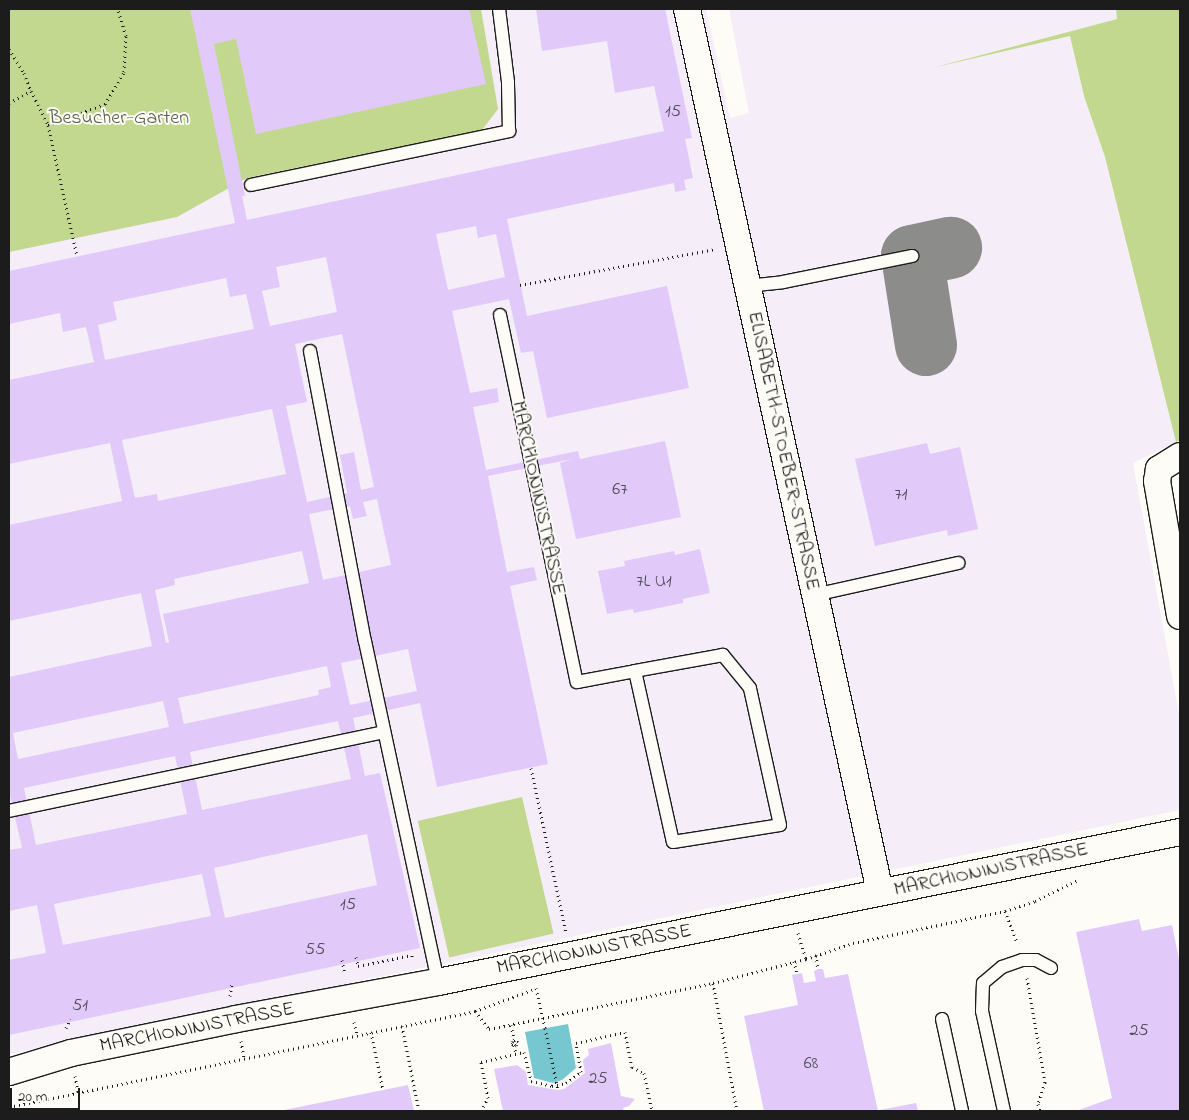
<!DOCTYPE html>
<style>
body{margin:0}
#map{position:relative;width:1189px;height:1120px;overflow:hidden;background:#fdfcf7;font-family:"Indie Flower",sans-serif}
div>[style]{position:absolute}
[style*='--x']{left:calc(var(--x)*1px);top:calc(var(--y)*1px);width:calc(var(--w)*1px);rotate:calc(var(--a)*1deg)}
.built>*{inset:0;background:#f5edf8}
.green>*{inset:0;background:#c1d88e;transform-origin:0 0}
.water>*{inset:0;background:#76c7d0}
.taxiway>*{height:62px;margin:-31px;padding:0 31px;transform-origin:31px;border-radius:31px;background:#8c8c8a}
.building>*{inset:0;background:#e1cafa}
.path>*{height:3px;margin-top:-1.5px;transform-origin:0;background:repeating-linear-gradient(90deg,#1c1c1c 0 1px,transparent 0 5px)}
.roads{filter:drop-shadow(1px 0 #1c1c1c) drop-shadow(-1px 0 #1c1c1c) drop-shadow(0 1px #1c1c1c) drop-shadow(0 -1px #1c1c1c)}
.service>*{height:12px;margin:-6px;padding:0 6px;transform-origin:6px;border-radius:6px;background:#fdfcf7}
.minor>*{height:26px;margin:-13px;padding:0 13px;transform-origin:13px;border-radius:13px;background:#fdfcf7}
.path-bridge>*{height:3px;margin-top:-1.5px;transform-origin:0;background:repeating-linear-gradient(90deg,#1c1c1c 0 1px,transparent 0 5px)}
span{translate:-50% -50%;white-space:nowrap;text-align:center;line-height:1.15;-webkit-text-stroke:4px #fdfcf7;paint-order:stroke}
.number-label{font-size:18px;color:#4d4854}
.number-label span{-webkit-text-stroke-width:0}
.park-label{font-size:20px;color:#565e44}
.street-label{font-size:20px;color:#1c1c1c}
.frame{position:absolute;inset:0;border:10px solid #1c1c1c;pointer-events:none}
.scale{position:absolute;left:10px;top:1088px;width:70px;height:22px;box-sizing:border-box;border:2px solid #1c1c1c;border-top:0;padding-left:6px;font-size:15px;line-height:18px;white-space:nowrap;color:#1c1c1c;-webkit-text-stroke:4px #fdfcf7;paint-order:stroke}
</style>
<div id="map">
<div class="built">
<i style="clip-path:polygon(9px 9px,706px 9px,730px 118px,749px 113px,729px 9px,1116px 9px,1117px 19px,950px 63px,1070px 36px,1084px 96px,1105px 157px,1176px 442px,1133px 463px,1180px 720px,1180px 810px,9px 1054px)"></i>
</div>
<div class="green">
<i style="clip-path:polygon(9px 9px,481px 9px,498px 109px,482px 130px,247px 178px,177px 217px,9px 252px)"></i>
<i style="clip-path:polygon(1116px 9px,1180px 9px,1180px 440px,1176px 442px,1105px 157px,1084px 96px,1070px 36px,932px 68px,1117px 19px)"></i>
<i style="left:522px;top:797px;width:140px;height:107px;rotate:77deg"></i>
</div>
<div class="water">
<i style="clip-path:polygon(568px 1024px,576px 1068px,562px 1080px,553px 1083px,534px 1078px,525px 1032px)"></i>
</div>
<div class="taxiway">
<i style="--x:926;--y:345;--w:90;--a:-98.9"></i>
<i style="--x:912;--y:256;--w:40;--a:-12"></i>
</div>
<div class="building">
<i style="clip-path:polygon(evenodd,190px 9px,469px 9px,486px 84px,256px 134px,236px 39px,214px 44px,245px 196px,242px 196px,247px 220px,664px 131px,654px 86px,615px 93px,607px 41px,542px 51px,536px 9px,665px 9px,692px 138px,685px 139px,693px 178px,684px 180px,686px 190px,675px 192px,674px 183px,507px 219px,527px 316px,667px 286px,689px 388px,547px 418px,533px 351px,521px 353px,509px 299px,452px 311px,470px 393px,497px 388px,499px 402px,473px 407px,486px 470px,578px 451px,580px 459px,665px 441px,681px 517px,576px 539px,560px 463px,572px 459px,488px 476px,507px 572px,534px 567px,537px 580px,510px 586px,548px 764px,437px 787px,420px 703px,353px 718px,365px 776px,380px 773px,420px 948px,9px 1035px,9px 960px,46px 953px,37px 905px,9px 911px,9px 850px,22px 848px,9px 791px,9px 677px,152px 646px,141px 593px,9px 621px,9px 525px,122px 501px,110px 443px,9px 464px,9px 380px,94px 362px,86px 327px,63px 332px,60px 313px,9px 324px,9px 271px,235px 223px,190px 9px,476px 226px,478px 238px,496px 234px,505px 277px,448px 290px,436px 234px,476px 226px,190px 9px,326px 257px,337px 312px,270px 326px,262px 291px,280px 287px,276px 267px,326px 257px,190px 9px,226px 278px,230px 297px,246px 294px,254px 329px,105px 360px,98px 325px,117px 320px,113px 302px,226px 278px,190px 9px,342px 334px,374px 487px,361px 490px,354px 452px,340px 455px,347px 493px,307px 502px,286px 406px,307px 402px,295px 344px,342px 334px,190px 9px,272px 409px,286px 474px,158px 501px,157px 494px,135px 498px,122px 440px,272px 409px,190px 9px,377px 499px,391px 565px,323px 580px,309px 514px,350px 506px,353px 519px,367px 516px,363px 502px,377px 499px,190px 9px,302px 551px,309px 583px,163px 614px,169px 642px,166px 643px,155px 590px,175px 585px,174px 579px,302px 551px,190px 9px,408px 649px,417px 691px,350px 705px,341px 663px,408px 649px,190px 9px,327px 666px,331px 687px,318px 690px,319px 695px,184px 724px,178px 698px,327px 666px,190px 9px,163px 701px,169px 727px,18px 759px,13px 733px,163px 701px,190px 9px,338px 721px,351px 779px,202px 810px,190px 752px,338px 721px,190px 9px,175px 756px,187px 814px,36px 845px,24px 788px,175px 756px,190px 9px,367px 834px,377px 885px,225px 918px,214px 868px,367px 834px,190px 9px,202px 874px,211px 916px,63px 945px,54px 904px,202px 874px)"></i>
<i style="clip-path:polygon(927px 443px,930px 454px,960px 447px,978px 529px,948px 536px,947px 530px,875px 546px,855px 459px)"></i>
<i style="clip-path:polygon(700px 549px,710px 593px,683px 599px,683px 603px,634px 613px,633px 609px,607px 614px,598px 571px,625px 566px,624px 561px,674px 551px,675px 555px)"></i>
<i style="clip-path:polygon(1139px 919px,1142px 931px,1172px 925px,1180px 964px,1180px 1111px,1076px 1111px,1112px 1098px,1076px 932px)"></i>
<i style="clip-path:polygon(818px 969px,823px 969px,825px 978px,848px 974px,878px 1111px,764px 1111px,744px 1016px,798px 1005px,792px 975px,802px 973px,804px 983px,816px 981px,814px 971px)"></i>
<i style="clip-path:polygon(611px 1043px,621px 1096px,635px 1099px,629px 1106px,623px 1108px,624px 1111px,503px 1111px,494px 1069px,517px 1065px,526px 1072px,528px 1085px,558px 1090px,564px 1089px,585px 1073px,583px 1060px,589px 1055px,588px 1049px)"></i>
<i style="clip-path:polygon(408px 1085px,414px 1111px,284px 1111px,284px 1110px)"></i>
<i style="clip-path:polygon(916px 1103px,918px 1111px,880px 1111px,880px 1110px)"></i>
</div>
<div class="path">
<i style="--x:9;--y:49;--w:28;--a:58"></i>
<i style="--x:24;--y:73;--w:19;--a:69"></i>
<i style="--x:9;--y:103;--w:25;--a:-29"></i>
<i style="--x:31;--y:91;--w:38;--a:63"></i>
<i style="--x:48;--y:125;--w:61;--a:-20.2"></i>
<i style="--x:105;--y:104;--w:37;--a:-59"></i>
<i style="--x:124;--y:72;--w:36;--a:-87"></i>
<i style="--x:126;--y:36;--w:28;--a:-107"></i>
<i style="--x:48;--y:125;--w:134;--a:77.5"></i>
<i style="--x:520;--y:285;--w:199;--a:-10.4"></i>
<i style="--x:531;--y:768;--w:168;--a:78"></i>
<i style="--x:1005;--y:911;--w:34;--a:69"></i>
<i style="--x:798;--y:933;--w:27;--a:73"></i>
<i style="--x:816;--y:955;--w:14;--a:82"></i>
<i style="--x:356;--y:957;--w:9;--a:77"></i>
<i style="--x:358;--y:966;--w:55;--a:-11.5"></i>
<i style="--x:412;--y:955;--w:2;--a:90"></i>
<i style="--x:342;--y:960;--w:14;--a:78"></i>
<i style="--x:794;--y:961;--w:13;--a:77"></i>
<i style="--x:1027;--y:978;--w:106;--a:80.2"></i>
<i style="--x:1045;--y:1082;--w:23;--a:108"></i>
<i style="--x:1038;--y:1104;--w:7;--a:74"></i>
<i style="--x:713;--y:983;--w:130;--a:79.4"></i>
<i style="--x:536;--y:988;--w:41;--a:77.3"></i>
<i style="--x:230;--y:996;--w:13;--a:-81"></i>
<i style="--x:475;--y:1011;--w:23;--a:52"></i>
<i style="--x:489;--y:1029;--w:229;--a:-11.6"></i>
<i style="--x:713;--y:983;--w:96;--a:-14.5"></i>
<i style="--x:806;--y:959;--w:50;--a:-18.8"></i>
<i style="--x:853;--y:943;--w:155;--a:-11.9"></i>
<i style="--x:1005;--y:911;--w:32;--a:-18"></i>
<i style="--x:1035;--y:901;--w:48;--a:-26"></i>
<i style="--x:354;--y:1022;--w:12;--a:76"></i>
<i style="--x:511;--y:1025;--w:14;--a:78"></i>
<i style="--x:514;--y:1039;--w:3;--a:135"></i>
<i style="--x:512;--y:1041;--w:3;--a:90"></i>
<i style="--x:512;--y:1044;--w:2;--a:27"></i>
<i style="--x:514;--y:1045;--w:1;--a:45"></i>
<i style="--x:515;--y:1046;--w:1;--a:-45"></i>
<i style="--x:516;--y:1045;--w:4;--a:-56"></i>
<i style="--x:518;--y:1042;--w:4;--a:-146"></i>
<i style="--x:515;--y:1040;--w:4;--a:146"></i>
<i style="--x:512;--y:1042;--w:4;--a:56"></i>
<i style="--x:514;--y:1045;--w:9;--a:77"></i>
<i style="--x:402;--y:1026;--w:87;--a:78.7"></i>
<i style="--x:66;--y:1028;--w:10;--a:-66"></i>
<i style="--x:371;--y:1032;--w:59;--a:78.3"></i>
<i style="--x:241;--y:1041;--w:17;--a:80"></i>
<i style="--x:75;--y:1076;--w:16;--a:79"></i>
<i style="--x:9;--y:1107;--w:476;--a:-11.6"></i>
<i style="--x:475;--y:1011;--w:61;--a:-20.2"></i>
<i style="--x:481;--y:1111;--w:15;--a:-62"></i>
<i style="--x:488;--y:1098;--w:37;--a:-101"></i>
<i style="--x:481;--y:1062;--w:44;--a:-13.1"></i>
<i style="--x:524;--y:1052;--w:30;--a:76"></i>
<i style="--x:531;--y:1081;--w:22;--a:13"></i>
<i style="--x:552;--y:1086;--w:14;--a:-12"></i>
<i style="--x:566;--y:1083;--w:19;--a:-36"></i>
<i style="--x:581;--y:1072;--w:29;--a:-100"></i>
<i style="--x:576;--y:1043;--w:50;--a:-12.7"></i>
<i style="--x:625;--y:1032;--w:36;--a:79"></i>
<i style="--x:632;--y:1067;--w:13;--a:27"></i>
<i style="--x:644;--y:1073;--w:39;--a:78"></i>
</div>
<div class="roads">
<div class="service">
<i style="--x:251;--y:185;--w:264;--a:-11.8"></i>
<i style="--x:509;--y:131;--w:49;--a:-91.2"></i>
<i style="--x:508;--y:82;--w:74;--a:-97"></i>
<i style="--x:747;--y:286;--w:36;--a:-6"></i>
<i style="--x:783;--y:282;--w:132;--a:-11.4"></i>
<i style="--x:500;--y:315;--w:375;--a:78.2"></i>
<i style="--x:577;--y:682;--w:59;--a:-10.7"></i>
<i style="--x:635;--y:671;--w:175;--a:77.5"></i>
<i style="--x:673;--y:842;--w:108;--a:-9"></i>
<i style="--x:780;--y:825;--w:140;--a:-102.4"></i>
<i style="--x:750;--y:688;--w:43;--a:-129.3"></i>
<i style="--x:723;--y:655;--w:89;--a:169.7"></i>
<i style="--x:310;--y:351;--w:295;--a:79.3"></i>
<i style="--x:365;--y:641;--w:349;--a:77.9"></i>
<i style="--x:814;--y:595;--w:148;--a:-12.5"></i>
<i style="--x:9;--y:811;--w:383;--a:-11.9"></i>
<i style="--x:942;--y:1019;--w:94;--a:77.7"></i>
<i style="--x:1004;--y:1111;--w:102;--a:-102.4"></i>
<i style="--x:982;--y:1011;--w:28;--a:-88"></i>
<i style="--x:983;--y:983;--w:25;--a:-40"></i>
<i style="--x:1002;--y:967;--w:21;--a:-19"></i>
<i style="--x:1022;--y:960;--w:14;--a:0"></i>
<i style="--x:1036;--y:960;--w:17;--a:28"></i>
</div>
<div class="minor">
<i style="--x:687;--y:9;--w:904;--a:77.67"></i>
<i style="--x:1180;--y:456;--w:25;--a:148"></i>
<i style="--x:1159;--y:469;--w:12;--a:99"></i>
<i style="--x:1157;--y:481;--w:137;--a:80.3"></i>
<i style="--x:9;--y:1072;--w:65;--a:-17"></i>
<i style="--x:71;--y:1053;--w:168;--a:-11.6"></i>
<i style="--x:236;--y:1019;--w:205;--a:-10.4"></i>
<i style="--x:438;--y:982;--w:757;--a:-11.43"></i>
</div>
</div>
<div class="path-bridge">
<i style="--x:545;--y:1028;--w:63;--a:78.2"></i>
</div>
<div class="number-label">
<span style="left:673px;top:112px">15</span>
<span style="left:620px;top:490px">67</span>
<span style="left:901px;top:495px">71</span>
<span style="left:654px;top:582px">7L U1</span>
<span style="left:348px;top:905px">15</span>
<span style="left:315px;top:950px">55</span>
<span style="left:80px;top:1006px">51</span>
<span style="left:1139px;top:1031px">25</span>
<span style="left:811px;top:1064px">68</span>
<span style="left:598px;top:1079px">25</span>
</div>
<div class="park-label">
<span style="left:119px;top:118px">Besucher-Garten</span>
</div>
<div class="street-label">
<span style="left:783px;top:451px;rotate:78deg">ELISABETH-STOEBER-STRASSE</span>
<span style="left:538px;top:498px;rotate:78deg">MARCHIONINISTRASSE</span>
<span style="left:991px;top:870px;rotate:-12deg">MARCHIONINISTRASSE</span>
<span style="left:594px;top:950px;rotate:-11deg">MARCHIONINISTRASSE</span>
<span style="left:197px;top:1028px;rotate:-11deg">MARCHIONINISTRASSE</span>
</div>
<div class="frame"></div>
<div class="scale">20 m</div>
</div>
